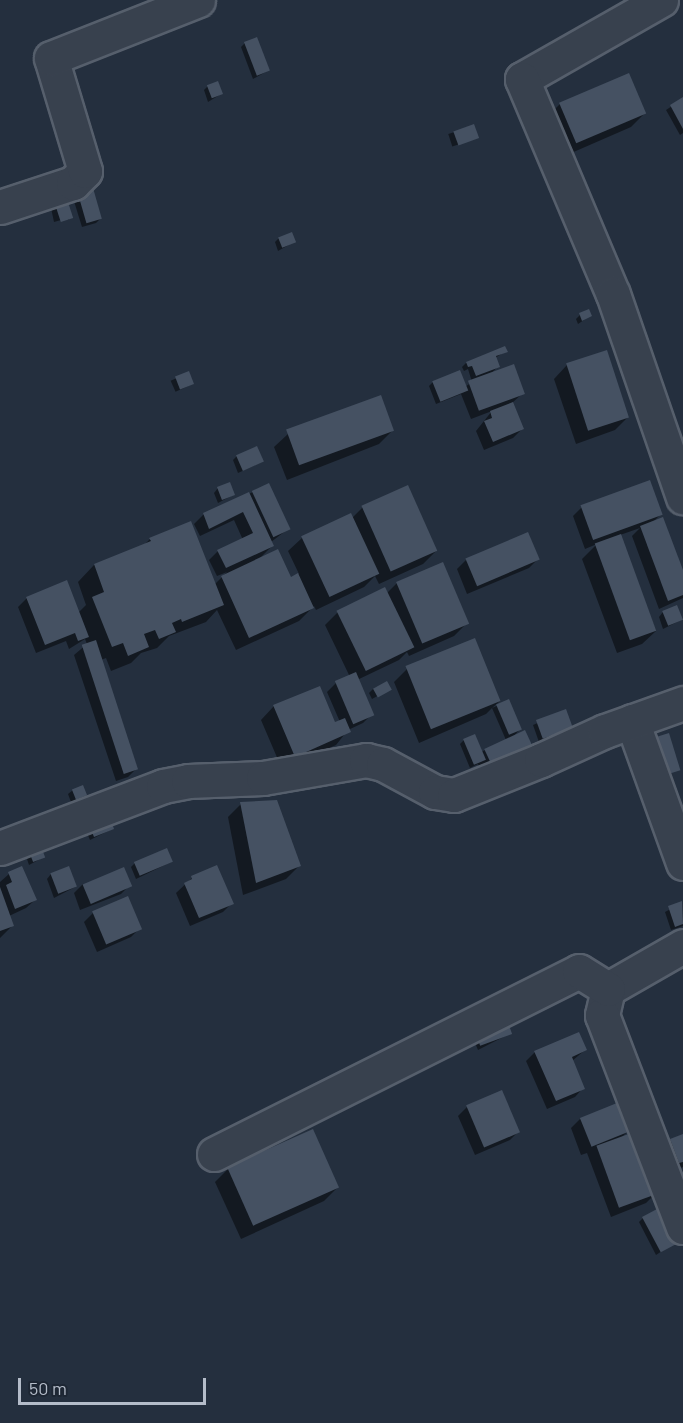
<!DOCTYPE html>
<style>
body{margin:0}
#map{position:relative;width:683px;height:1423px;overflow:hidden;background:#242f3e;font-family:Barlow,sans-serif}
div>[style]{position:absolute}
[style*='--x']{left:calc(var(--x)*1px);top:calc(var(--y)*1px);width:calc(var(--w)*1px);rotate:calc(var(--a)*1deg)}
.shadow>*{inset:0;background:#0007;transform-origin:0 0}
.building>*{inset:0;background:#455162;transform-origin:0 0}
.roads{filter:drop-shadow(2px 0 #565f6c) drop-shadow(-2px 0 #565f6c) drop-shadow(0 2px #565f6c) drop-shadow(0 -2px #565f6c)}
.minor>*{height:33px;margin:-16.5px;padding:0 16.5px;transform-origin:16.5px;border-radius:16.5px;background:#38414e}
span{translate:-50% -50%;white-space:nowrap;text-align:center;line-height:1.15;-webkit-text-stroke:4.5px #1d2633;paint-order:stroke}
.scale{position:absolute;left:18px;top:1378px;width:188px;height:27px;box-sizing:border-box;border:3px solid #b4bcc9;border-top:0;padding-left:8px;font-size:18px;line-height:21px;white-space:nowrap;color:#b4bcc9;-webkit-text-stroke:4px #1d2633;paint-order:stroke}
</style>
<div id="map">
<div class="shadow">
<i style="clip-path:polygon(245px 43px,269px 70px,253px 79px,241px 47px)"></i>
<i style="clip-path:polygon(208px 86px,221px 94px,208px 102px,204px 90px)"></i>
<i style="clip-path:polygon(683px 99px,683px 133px,680px 135px,666px 110px)"></i>
<i style="clip-path:polygon(560px 104px,644px 114px,631px 127px,569px 154px,547px 117px)"></i>
<i style="left:473px;top:126px;width:13px;height:26px;rotate:72deg"></i>
<i style="clip-path:polygon(77px 194px,100px 219px,96px 223px,82px 227px,73px 198px)"></i>
<i style="clip-path:polygon(55px 204px,71px 217px,68px 220px,68px 218px,54px 222px,51px 208px)"></i>
<i style="clip-path:polygon(279px 238px,294px 242px,278px 251px,275px 242px)"></i>
<i style="clip-path:polygon(580px 315px,590px 316px,578px 324px,576px 319px)"></i>
<i style="clip-path:polygon(504px 348px,506px 351px,495px 358px,498px 366px,490px 375px,523px 393px,512px 403px,522px 429px,513px 438px,484px 450px,476px 431px,492px 411px,471px 419px,461px 394px,436px 404px,429px 386px,433px 382px,465px 387px,472px 382px,468px 369px,464px 371px,462px 367px,466px 363px)"></i>
<i style="clip-path:polygon(567px 365px,628px 417px,615px 430px,576px 444px,554px 379px)"></i>
<i style="left:188px;top:373px;width:12px;height:19px;rotate:66deg"></i>
<i style="clip-path:polygon(380px 397px,393px 430px,379px 444px,287px 480px,274px 447px,288px 434px)"></i>
<i style="clip-path:polygon(237px 456px,262px 462px,238px 473px,233px 460px)"></i>
<i style="clip-path:polygon(218px 488px,233px 495px,218px 503px,214px 493px)"></i>
<i style="clip-path:polygon(253px 492px,288px 529px,271px 542px,273px 545px,259px 559px,290px 579px,299px 574px,288px 551px,302px 538px,351px 515px,352px 518px,363px 507px,436px 551px,423px 564px,379px 584px,375px 576px,364px 587px,316px 610px,314px 606px,299px 621px,236px 650px,217px 610px,206px 622px,169px 636px,157px 648px,141px 653px,131px 663px,111px 671px,106px 658px,101px 660px,137px 768px,128px 777px,116px 781px,74px 655px,87px 644px,85px 639px,69px 649px,66px 641px,36px 653px,18px 607px,27px 598px,78px 613px,86px 605px,78px 582px,94px 565px,143px 546px,150px 539px,215px 584px,227px 572px,217px 576px,209px 560px,218px 551px,243px 540px,234px 520px,200px 536px,194px 524px,203px 515px)"></i>
<i style="clip-path:polygon(582px 507px,661px 514px,653px 522px,683px 574px,683px 598px,659px 609px,632px 536px,640px 528px,620px 535px,656px 631px,642px 644px,617px 653px,582px 559px,597px 544px,585px 549px,573px 516px)"></i>
<i style="clip-path:polygon(538px 559px,529px 568px,467px 594px,457px 569px,466px 560px)"></i>
<i style="clip-path:polygon(397px 583px,467px 623px,454px 636px,409px 656px,407px 652px,399px 660px,357px 680px,372px 714px,363px 723px,348px 730px,336px 745px,282px 769px,261px 720px,274px 706px,334px 724px,340px 722px,327px 692px,336px 683px,350px 677px,325px 625px,338px 612px,387px 593px)"></i>
<i style="clip-path:polygon(663px 612px,681px 620px,663px 629px,659px 617px)"></i>
<i style="clip-path:polygon(407px 669px,500px 701px,492px 708px,508px 701px,520px 729px,482px 773px,478px 764px,470px 768px,460px 744px,464px 740px,481px 752px,506px 740px,492px 708px,486px 714px,419px 743px,394px 682px)"></i>
<i style="clip-path:polygon(373px 689px,390px 689px,372px 699px,369px 693px)"></i>
<i style="clip-path:polygon(565px 711px,567px 732px,539px 742px,533px 725px)"></i>
<i style="clip-path:polygon(73px 790px,85px 795px,71px 802px,68px 794px)"></i>
<i style="clip-path:polygon(241px 804px,299px 866px,286px 879px,243px 895px,228px 817px)"></i>
<i style="clip-path:polygon(91px 829px,112px 829px,90px 840px,87px 833px)"></i>
<i style="clip-path:polygon(31px 855px,44px 857px,29px 865px,27px 859px)"></i>
<i style="clip-path:polygon(171px 862px,136px 879px,131px 867px,135px 863px)"></i>
<i style="clip-path:polygon(217px 867px,232px 903px,223px 912px,190px 926px,176px 893px,192px 878px)"></i>
<i style="clip-path:polygon(22px 868px,35px 900px,26px 908px,9px 916px,12px 926px,0 938px,0 882px,9px 874px)"></i>
<i style="clip-path:polygon(51px 874px,75px 887px,54px 898px,47px 879px)"></i>
<i style="clip-path:polygon(83px 884px,130px 885px,121px 894px,80px 910px,74px 893px)"></i>
<i style="clip-path:polygon(682px 903px,683px 926px,671px 930px,665px 912px)"></i>
<i style="clip-path:polygon(93px 913px,140px 928px,131px 937px,97px 952px,84px 922px)"></i>
<i style="clip-path:polygon(511px 1033px,478px 1050px,473px 1038px)"></i>
<i style="clip-path:polygon(585px 1050px,572px 1061px,583px 1088px,575px 1097px,547px 1109px,526px 1061px,535px 1052px)"></i>
<i style="clip-path:polygon(467px 1107px,518px 1132px,510px 1140px,475px 1155px,458px 1116px)"></i>
<i style="clip-path:polygon(580px 1119px,627px 1132px,620px 1139px,655px 1194px,646px 1203px,611px 1217px,587px 1153px,581px 1155px,571px 1128px)"></i>
<i style="clip-path:polygon(683px 1136px,683px 1167px,670px 1171px,662px 1150px,671px 1141px)"></i>
<i style="clip-path:polygon(228px 1169px,337px 1188px,324px 1201px,241px 1239px,215px 1182px)"></i>
<i style="clip-path:polygon(643px 1218px,674px 1243px,656px 1255px,639px 1222px)"></i>
</div>
<div class="building">
<i style="left:257px;top:37px;width:36px;height:14px;rotate:69deg"></i>
<i style="left:629px;top:73px;width:44px;height:76px;rotate:67deg"></i>
<i style="left:218px;top:81px;width:14px;height:12px;rotate:69deg"></i>
<i style="clip-path:polygon(683px 97px,683px 129px,670px 105px)"></i>
<i style="left:474px;top:124px;width:15px;height:22px;rotate:70deg"></i>
<i style="left:93px;top:188px;width:32px;height:16px;rotate:74deg"></i>
<i style="left:67px;top:199px;width:20px;height:13px;rotate:72deg"></i>
<i style="left:292px;top:232px;width:11px;height:15px;rotate:68deg"></i>
<i style="clip-path:polygon(589px 309px,592px 316px,582px 321px,579px 313px)"></i>
<i style="clip-path:polygon(505px 346px,508px 352px,496px 356px,500px 367px,476px 376px,472px 366px,468px 367px,466px 362px)"></i>
<i style="left:607px;top:350px;width:71px;height:43px;rotate:72deg"></i>
<i style="left:514px;top:364px;width:32px;height:49px;rotate:70deg"></i>
<i style="left:460px;top:370px;width:22px;height:30px;rotate:68deg"></i>
<i style="left:189px;top:371px;width:14px;height:15px;rotate:69deg"></i>
<i style="left:381px;top:395px;width:38px;height:101px;rotate:70deg"></i>
<i style="clip-path:polygon(513px 402px,524px 429px,493px 442px,484px 421px,492px 418px,490px 411px)"></i>
<i style="left:257px;top:446px;width:17px;height:23px;rotate:66deg"></i>
<i style="left:650px;top:480px;width:37px;height:74px;rotate:70deg"></i>
<i style="left:230px;top:482px;width:14px;height:14px;rotate:69deg"></i>
<i style="left:269px;top:483px;width:51px;height:19px;rotate:65deg"></i>
<i style="left:408px;top:485px;width:72px;height:51px;rotate:66deg"></i>
<i style="clip-path:polygon(249px 492px,274px 546px,226px 568px,217px 550px,253px 533px,243px 512px,209px 529px,203px 513px)"></i>
<i style="left:351px;top:513px;width:67px;height:55px;rotate:65deg"></i>
<i style="clip-path:polygon(663px 517px,683px 570px,683px 595px,668px 601px,640px 526px)"></i>
<i style="clip-path:polygon(191px 521px,224px 605px,182px 622px,181px 619px,172px 623px,176px 632px,159px 639px,155px 630px,144px 634px,149px 647px,128px 656px,123px 643px,112px 647px,92px 597px,104px 592px,94px 564px,151px 541px,149px 538px)"></i>
<i style="left:528px;top:532px;width:30px;height:68px;rotate:67deg"></i>
<i style="left:621px;top:534px;width:103px;height:28px;rotate:70deg"></i>
<i style="clip-path:polygon(278px 549px,291px 577px,298px 573px,314px 608px,249px 638px,221px 576px)"></i>
<i style="left:443px;top:562px;width:67px;height:51px;rotate:67deg"></i>
<i style="clip-path:polygon(67px 580px,89px 637px,78px 641px,75px 633px,45px 645px,26px 597px)"></i>
<i style="left:385px;top:587px;width:67px;height:54px;rotate:64deg"></i>
<i style="left:677px;top:605px;width:16px;height:16px;rotate:68deg"></i>
<i style="left:475px;top:638px;width:68px;height:75px;rotate:68deg"></i>
<i style="left:96px;top:640px;width:136px;height:15px;rotate:72deg"></i>
<i style="left:356px;top:672px;width:47px;height:23px;rotate:67deg"></i>
<i style="left:387px;top:681px;width:10px;height:16px;rotate:61deg"></i>
<i style="clip-path:polygon(320px 686px,335px 722px,345px 718px,351px 732px,295px 757px,273px 705px)"></i>
<i style="left:509px;top:699px;width:33px;height:14px;rotate:67deg"></i>
<i style="left:566px;top:709px;width:20px;height:32px;rotate:70deg"></i>
<i style="left:525px;top:730px;width:19px;height:45px;rotate:65deg"></i>
<i style="left:669px;top:733px;width:39px;height:16px;rotate:73deg"></i>
<i style="left:475px;top:734px;width:28px;height:13px;rotate:67deg"></i>
<i style="left:83px;top:785px;width:11px;height:12px;rotate:68deg"></i>
<i style="clip-path:polygon(277px 800px,301px 866px,256px 883px,240px 802px)"></i>
<i style="clip-path:polygon(111px 820px,114px 829px,94px 837px,90px 827px)"></i>
<i style="left:167px;top:848px;width:15px;height:36px;rotate:67deg"></i>
<i style="left:42px;top:849px;width:9px;height:13px;rotate:69deg"></i>
<i style="clip-path:polygon(217px 865px,234px 904px,199px 918px,184px 883px,192px 879px,191px 876px)"></i>
<i style="clip-path:polygon(22px 866px,37px 900px,15px 909px,6px 885px,12px 882px,8px 872px)"></i>
<i style="left:69px;top:866px;width:22px;height:20px;rotate:69deg"></i>
<i style="left:124px;top:867px;width:21px;height:45px;rotate:67deg"></i>
<i style="clip-path:polygon(0 887px,14px 926px,0 931px)"></i>
<i style="left:128px;top:896px;width:36px;height:39px;rotate:67deg"></i>
<i style="clip-path:polygon(682px 901px,683px 924px,675px 927px,668px 906px)"></i>
<i style="left:507px;top:1020px;width:15px;height:34px;rotate:70deg"></i>
<i style="clip-path:polygon(579px 1032px,587px 1050px,572px 1057px,585px 1089px,556px 1101px,534px 1051px)"></i>
<i style="left:502px;top:1090px;width:46px;height:39px;rotate:67deg"></i>
<i style="left:617px;top:1103px;width:31px;height:40px;rotate:68deg"></i>
<i style="left:313px;top:1129px;width:64px;height:94px;rotate:66deg"></i>
<i style="left:634px;top:1132px;width:66px;height:40px;rotate:70deg"></i>
<i style="clip-path:polygon(683px 1134px,683px 1162px,679px 1163px,670px 1139px)"></i>
<i style="left:657px;top:1209px;width:40px;height:17px;rotate:62deg"></i>
</div>
<div class="roads">
<div class="minor">
<i style="--x:661;--y:0;--w:160;--a:150.4"></i>
<i style="--x:522;--y:79;--w:233;--a:67.1"></i>
<i style="--x:613;--y:294;--w:215;--a:71"></i>
<i style="--x:0;--y:207;--w:77;--a:-18.2"></i>
<i style="--x:73;--y:183;--w:17;--a:-45"></i>
<i style="--x:85;--y:171;--w:118;--a:-106.7"></i>
<i style="--x:51;--y:58;--w:158;--a:-21.5"></i>
<i style="--x:632;--y:721;--w:151;--a:70.2"></i>
<i style="--x:0;--y:848;--w:174;--a:-20.8"></i>
<i style="--x:163;--y:786;--w:25;--a:-11"></i>
<i style="--x:188;--y:781;--w:75;--a:-2.3"></i>
<i style="--x:263;--y:778;--w:105;--a:-9.9"></i>
<i style="--x:366;--y:760;--w:17;--a:13"></i>
<i style="--x:383;--y:764;--w:59;--a:28.3"></i>
<i style="--x:435;--y:792;--w:19;--a:9"></i>
<i style="--x:454;--y:795;--w:94;--a:-21.9"></i>
<i style="--x:541;--y:760;--w:70;--a:-24.4"></i>
<i style="--x:605;--y:731;--w:83;--a:-19.7"></i>
<i style="--x:683;--y:946;--w:86;--a:150.2"></i>
<i style="--x:608;--y:989;--w:27;--a:103"></i>
<i style="--x:602;--y:1015;--w:227;--a:69.1"></i>
<i style="--x:214;--y:1154;--w:408;--a:-26.6"></i>
<i style="--x:579;--y:971;--w:34;--a:32"></i>
</div>
</div>
<div class="scale">50 m</div>
</div>
